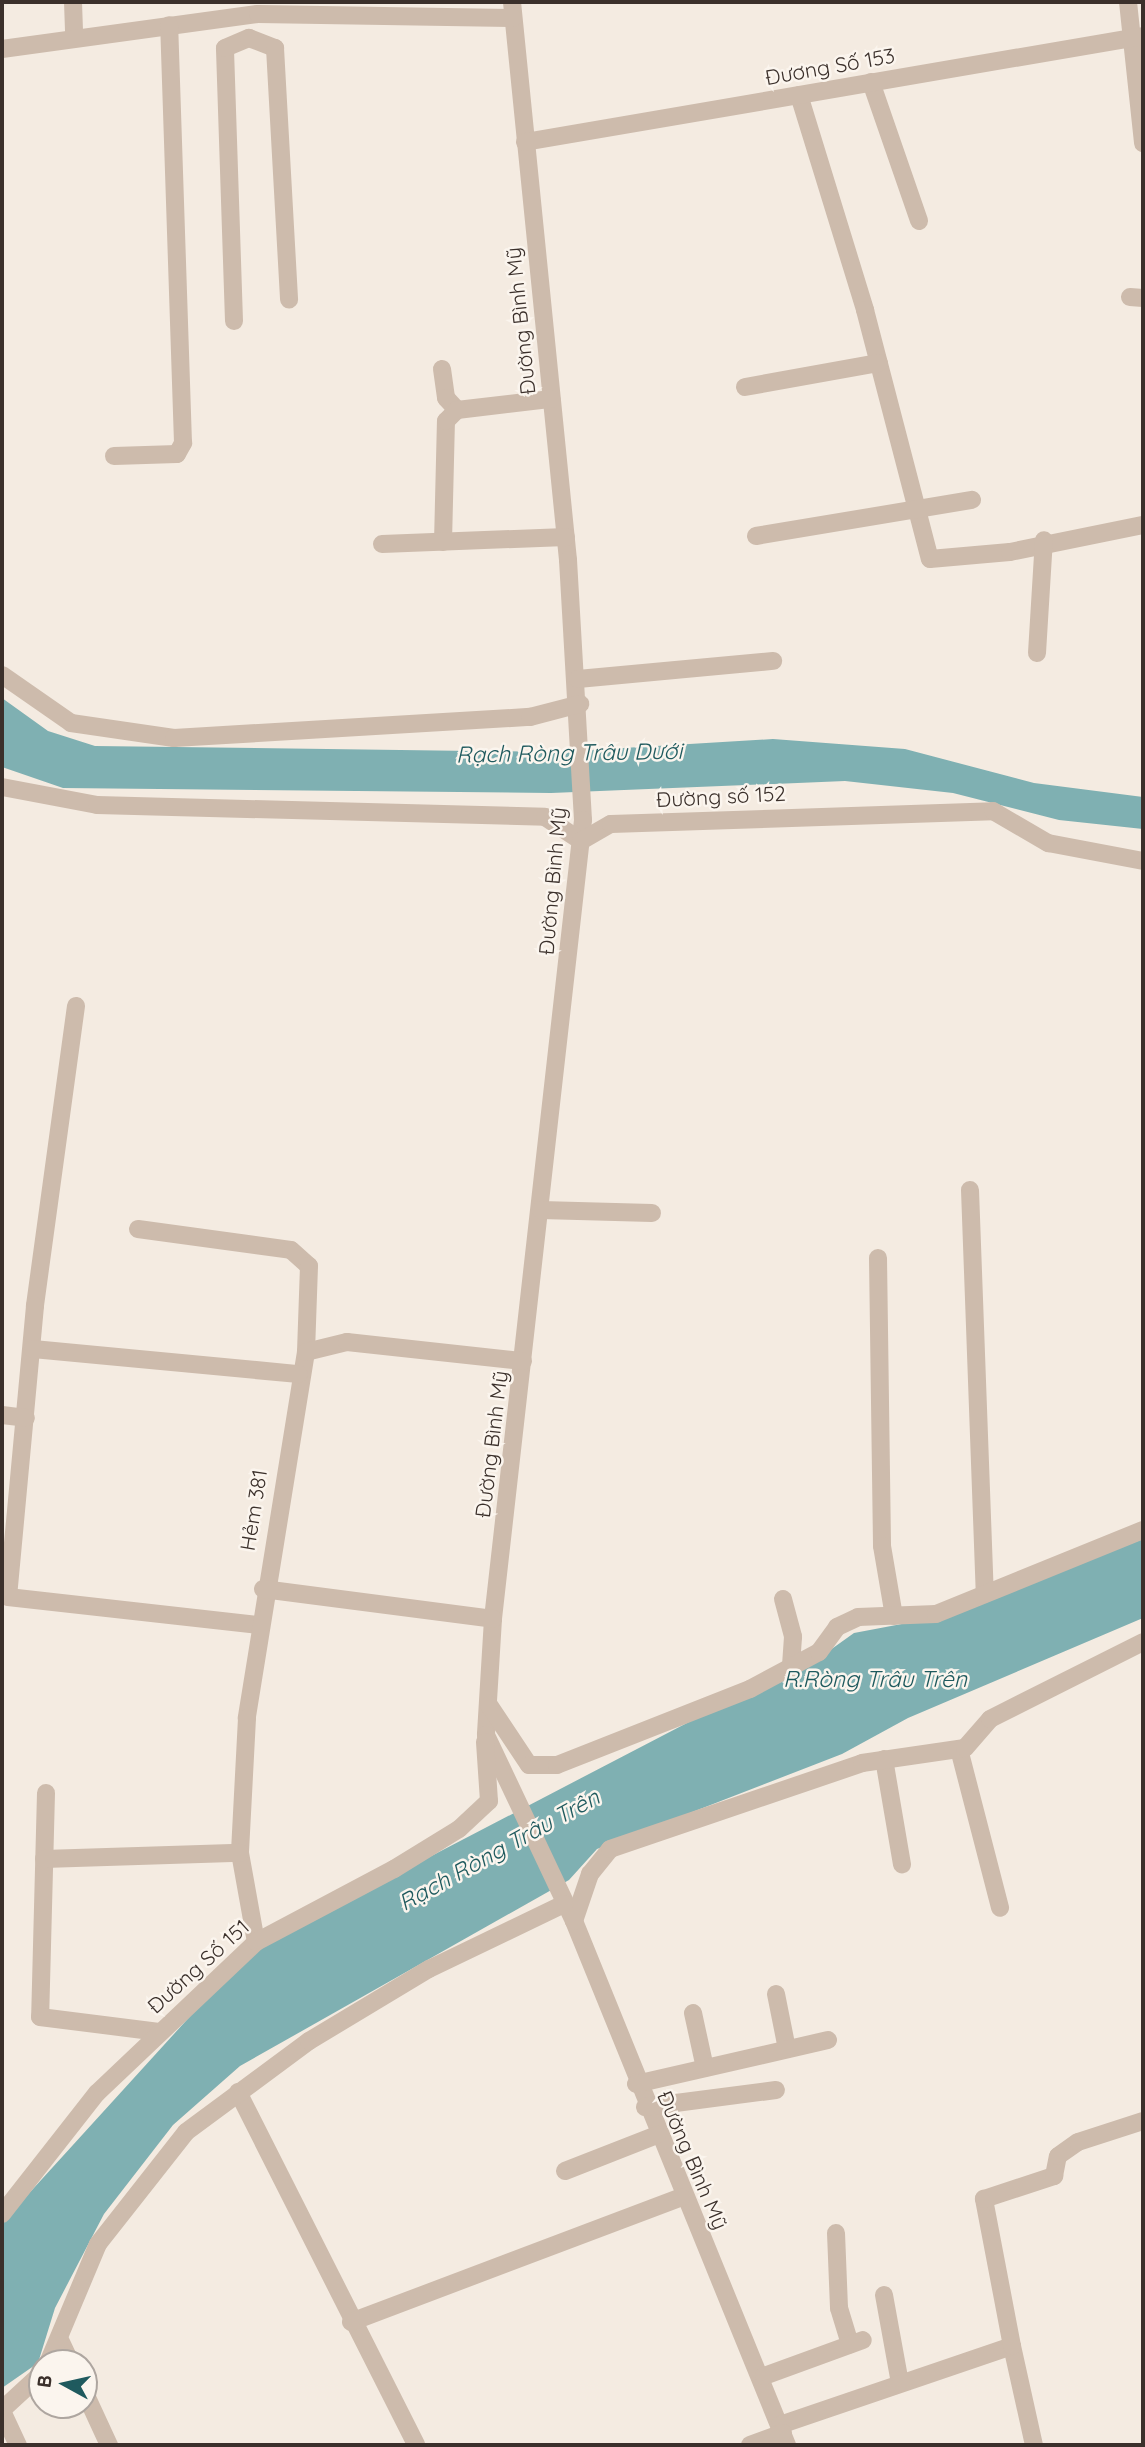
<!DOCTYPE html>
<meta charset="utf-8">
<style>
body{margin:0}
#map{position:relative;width:1145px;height:2447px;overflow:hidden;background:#f4ebe1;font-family:Quicksand,sans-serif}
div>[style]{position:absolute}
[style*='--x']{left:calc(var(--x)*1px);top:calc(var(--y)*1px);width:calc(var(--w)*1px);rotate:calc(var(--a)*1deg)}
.water>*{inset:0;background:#7fb0b2}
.minor>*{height:18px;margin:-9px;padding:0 9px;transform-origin:9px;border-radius:9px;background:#cdbbac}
span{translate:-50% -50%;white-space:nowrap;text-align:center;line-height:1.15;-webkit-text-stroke:5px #fbf5ee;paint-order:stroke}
.street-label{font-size:21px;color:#3b302b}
.water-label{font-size:23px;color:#1f5a5e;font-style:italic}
.frame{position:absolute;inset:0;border:4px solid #3b302b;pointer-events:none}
.north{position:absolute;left:28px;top:2349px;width:70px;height:70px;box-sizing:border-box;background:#fbf5ee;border:2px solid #aea6a0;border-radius:50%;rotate:278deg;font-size:19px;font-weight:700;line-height:28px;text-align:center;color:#3b302b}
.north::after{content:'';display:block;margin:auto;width:24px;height:32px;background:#1f5a5e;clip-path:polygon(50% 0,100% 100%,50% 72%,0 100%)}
</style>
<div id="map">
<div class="water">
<i style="clip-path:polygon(2px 698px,48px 731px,95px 746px,557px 752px,773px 739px,905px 749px,1034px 783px,1143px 797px,1143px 829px,1059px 820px,953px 793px,845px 781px,551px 793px,63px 788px,2px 767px)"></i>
<i style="clip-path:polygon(1143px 1539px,1143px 1618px,908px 1718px,842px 1754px,597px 1849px,569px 1880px,240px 2066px,173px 2125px,104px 2214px,55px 2308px,38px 2363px,2px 2388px,2px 2223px,214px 1990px,272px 1939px,710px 1711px,791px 1678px,854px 1633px,944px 1616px)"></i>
</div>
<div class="minor">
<i style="--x:73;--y:2;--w:35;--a:88"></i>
<i style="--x:512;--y:2;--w:561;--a:84.27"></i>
<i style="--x:568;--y:560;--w:260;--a:86.7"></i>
<i style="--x:583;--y:820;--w:804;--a:96.43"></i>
<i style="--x:493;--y:1619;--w:116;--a:93.5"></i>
<i style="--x:486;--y:1735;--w:206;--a:64.7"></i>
<i style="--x:574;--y:1921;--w:566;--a:67.88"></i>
<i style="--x:1128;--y:2;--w:142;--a:83.9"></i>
<i style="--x:2;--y:49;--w:258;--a:-7.8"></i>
<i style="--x:258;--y:14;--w:255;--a:0.9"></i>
<i style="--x:871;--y:82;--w:147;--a:70.9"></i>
<i style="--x:799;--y:95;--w:225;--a:72.9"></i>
<i style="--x:865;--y:310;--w:257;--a:75.4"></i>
<i style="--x:930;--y:559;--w:80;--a:-5"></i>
<i style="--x:1010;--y:552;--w:136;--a:-11.5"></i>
<i style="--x:525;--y:142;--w:627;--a:-9.73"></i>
<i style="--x:1130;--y:297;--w:13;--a:4"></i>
<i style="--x:234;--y:321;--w:273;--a:-91.9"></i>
<i style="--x:225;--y:48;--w:26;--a:-23"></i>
<i style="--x:249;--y:38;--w:28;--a:21"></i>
<i style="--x:275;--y:48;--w:252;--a:86.8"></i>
<i style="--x:442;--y:369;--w:29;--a:82"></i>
<i style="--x:446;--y:398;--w:16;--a:47"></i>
<i style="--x:457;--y:410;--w:95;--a:-6.7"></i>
<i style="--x:745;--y:387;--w:136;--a:-10.2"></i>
<i style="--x:114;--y:456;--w:63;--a:-1.8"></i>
<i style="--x:177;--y:454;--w:13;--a:-61"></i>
<i style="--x:183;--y:443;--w:418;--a:-91.9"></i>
<i style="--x:756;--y:536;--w:219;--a:-9.5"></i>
<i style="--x:443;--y:542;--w:121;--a:-88.6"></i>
<i style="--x:446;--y:421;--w:16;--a:-45"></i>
<i style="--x:382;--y:544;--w:184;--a:-2.2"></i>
<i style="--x:1037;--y:653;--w:113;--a:-86.5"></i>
<i style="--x:2;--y:675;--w:84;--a:34.8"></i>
<i style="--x:71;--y:723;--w:104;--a:8.3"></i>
<i style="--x:174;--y:738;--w:357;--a:-3.4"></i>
<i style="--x:530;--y:717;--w:52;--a:-14.6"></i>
<i style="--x:578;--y:679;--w:196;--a:-5.3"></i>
<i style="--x:2;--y:787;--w:97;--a:10.7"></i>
<i style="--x:97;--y:805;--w:448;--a:1.5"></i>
<i style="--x:545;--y:817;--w:43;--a:33.7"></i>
<i style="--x:581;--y:841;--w:34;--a:-30"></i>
<i style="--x:611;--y:824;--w:382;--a:-1.9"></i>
<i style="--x:993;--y:811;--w:64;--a:30.2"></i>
<i style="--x:1048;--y:843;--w:97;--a:10.7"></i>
<i style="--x:76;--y:1006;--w:303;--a:97.8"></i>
<i style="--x:35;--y:1306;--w:292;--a:95.3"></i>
<i style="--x:8;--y:1597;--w:252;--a:6.4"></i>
<i style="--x:970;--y:1190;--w:404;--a:87.9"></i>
<i style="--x:541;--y:1210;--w:111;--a:1.5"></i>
<i style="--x:138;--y:1229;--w:154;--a:7.8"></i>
<i style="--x:291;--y:1250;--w:24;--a:42"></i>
<i style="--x:309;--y:1266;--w:86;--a:92"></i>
<i style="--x:306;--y:1352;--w:371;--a:99.2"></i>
<i style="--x:247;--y:1718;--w:135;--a:93"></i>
<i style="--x:240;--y:1853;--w:90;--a:79.8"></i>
<i style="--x:878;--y:1258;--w:288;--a:89.2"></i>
<i style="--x:882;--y:1546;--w:71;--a:80.3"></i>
<i style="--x:33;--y:1349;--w:267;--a:5.4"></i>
<i style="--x:306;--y:1352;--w:42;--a:-13.7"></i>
<i style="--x:347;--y:1342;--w:177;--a:6.2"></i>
<i style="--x:2;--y:1415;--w:24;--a:7"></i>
<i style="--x:263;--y:1589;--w:232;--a:7.4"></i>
<i style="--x:783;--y:1599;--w:39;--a:75"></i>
<i style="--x:793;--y:1637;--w:31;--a:94"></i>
<i style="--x:489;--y:1705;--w:72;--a:56.3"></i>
<i style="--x:529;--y:1765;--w:28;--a:0"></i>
<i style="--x:557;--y:1765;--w:207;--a:-21.5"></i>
<i style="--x:750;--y:1689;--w:78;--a:-28.2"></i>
<i style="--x:819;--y:1652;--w:31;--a:-54"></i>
<i style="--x:837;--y:1627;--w:23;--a:-25"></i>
<i style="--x:858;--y:1617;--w:78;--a:-2.2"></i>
<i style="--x:936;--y:1614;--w:223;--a:-22.1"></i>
<i style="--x:959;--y:1749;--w:164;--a:75.5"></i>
<i style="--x:884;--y:1759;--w:107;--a:80.3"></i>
<i style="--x:46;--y:1793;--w:224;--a:91.5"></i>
<i style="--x:40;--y:2017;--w:120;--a:7.2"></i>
<i style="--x:44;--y:1859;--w:196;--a:-1.8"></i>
<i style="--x:574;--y:1921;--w:50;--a:-71.2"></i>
<i style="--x:590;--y:1874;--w:32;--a:-51"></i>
<i style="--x:610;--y:1849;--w:266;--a:-18.8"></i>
<i style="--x:862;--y:1763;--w:104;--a:-8.3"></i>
<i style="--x:965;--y:1748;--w:38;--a:-49"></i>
<i style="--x:990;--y:1719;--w:171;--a:-26.7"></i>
<i style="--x:776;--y:1994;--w:56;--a:78.7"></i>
<i style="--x:693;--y:2013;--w:56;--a:77.7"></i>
<i style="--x:636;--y:2084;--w:197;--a:-12.9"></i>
<i style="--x:238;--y:2092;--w:395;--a:63.2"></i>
<i style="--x:645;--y:2107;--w:132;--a:-7.4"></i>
<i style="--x:565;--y:2171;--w:99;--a:-21.4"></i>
<i style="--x:2;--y:2214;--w:154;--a:-51.9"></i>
<i style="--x:97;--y:2093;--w:219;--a:-43.5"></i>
<i style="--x:256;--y:1942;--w:156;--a:-27.9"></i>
<i style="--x:394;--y:1869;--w:76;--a:-31.6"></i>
<i style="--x:459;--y:1829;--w:41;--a:-43"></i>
<i style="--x:489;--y:1801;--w:59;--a:-93.9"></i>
<i style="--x:836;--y:2233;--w:75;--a:87.7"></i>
<i style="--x:839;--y:2308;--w:38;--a:73"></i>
<i style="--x:884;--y:2295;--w:89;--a:79.7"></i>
<i style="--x:351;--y:2322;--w:353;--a:-20.7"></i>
<i style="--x:61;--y:2342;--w:23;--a:65"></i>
<i style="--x:1012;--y:2346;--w:101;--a:77.5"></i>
<i style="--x:48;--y:2363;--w:129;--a:-67.2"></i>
<i style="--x:98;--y:2244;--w:142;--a:-51.8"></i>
<i style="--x:186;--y:2132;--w:153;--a:-36.5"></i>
<i style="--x:309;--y:2041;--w:140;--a:-31"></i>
<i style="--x:429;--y:1969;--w:150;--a:-25.7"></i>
<i style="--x:764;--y:2376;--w:105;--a:-20"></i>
<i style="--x:84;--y:2391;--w:60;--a:65.2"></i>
<i style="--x:2;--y:2410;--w:54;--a:-42.8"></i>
<i style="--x:2;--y:2411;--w:38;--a:65"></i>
<i style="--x:780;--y:2425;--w:245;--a:-18.8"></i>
<i style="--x:1012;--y:2346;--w:150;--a:-100.8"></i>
<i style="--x:984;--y:2199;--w:74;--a:-18.2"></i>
<i style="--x:1054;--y:2176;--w:20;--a:-79"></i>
<i style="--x:1058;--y:2156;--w:24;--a:-35"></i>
<i style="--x:1078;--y:2142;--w:68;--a:-17.9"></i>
<i style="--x:750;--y:2445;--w:35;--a:-20"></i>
</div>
<div class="street-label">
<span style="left:830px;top:66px;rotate:-10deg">Đương Số 153</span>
<span style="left:520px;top:321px;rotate:-96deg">Đường Bình Mỹ</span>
<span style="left:721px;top:796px;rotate:-3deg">Đường số 152</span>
<span style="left:552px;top:881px;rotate:-85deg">Đường Bình Mỹ</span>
<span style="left:491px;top:1444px;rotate:-83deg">Đường Bình Mỹ</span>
<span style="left:253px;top:1510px;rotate:-81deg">Hẻm 381</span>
<span style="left:198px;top:1966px;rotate:-42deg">Đường Số 151</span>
<span style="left:693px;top:2160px;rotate:67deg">Đường Bình Mỹ</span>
</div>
<div class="water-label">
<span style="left:569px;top:753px;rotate:-1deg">Rạch Ròng Trâu Dưới</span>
<span style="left:875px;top:1679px">R.Ròng Trâu Trên</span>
<span style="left:499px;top:1850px;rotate:-29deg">Rạch Ròng Trâu Trên</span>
</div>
<div class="frame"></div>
<div class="north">B</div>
</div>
